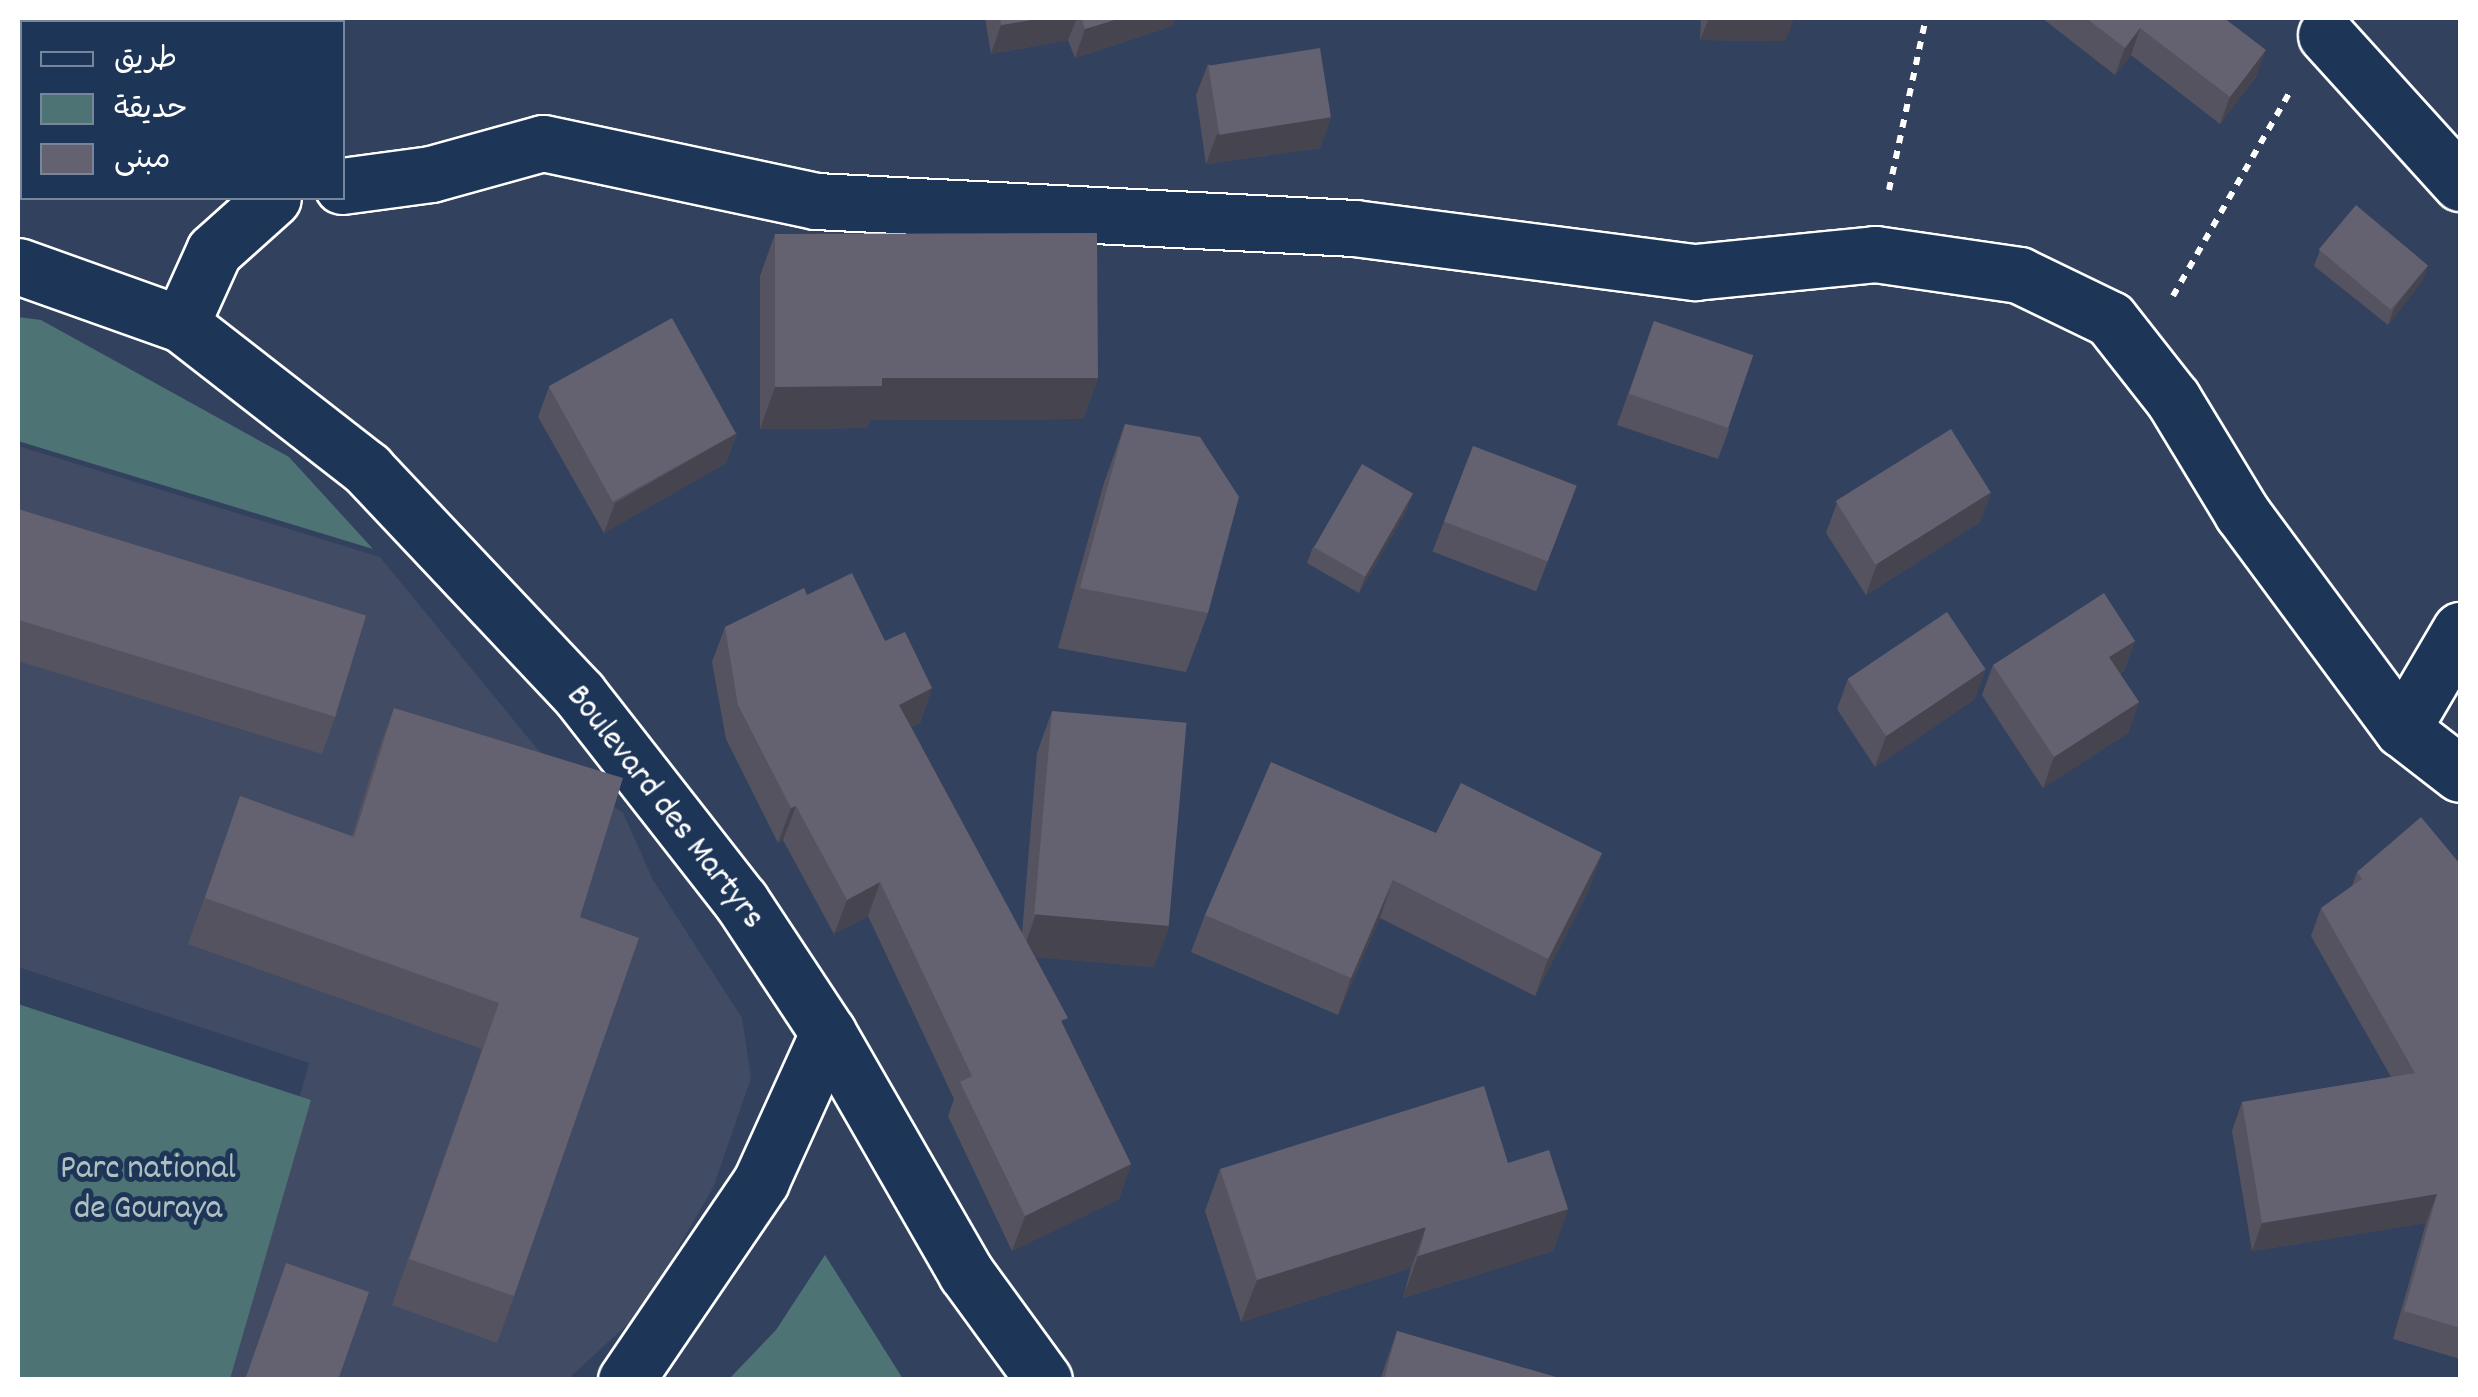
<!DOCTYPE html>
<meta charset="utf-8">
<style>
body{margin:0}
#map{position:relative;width:2478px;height:1397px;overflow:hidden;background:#32425e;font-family:Dekko,"Playpen Sans Arabic",sans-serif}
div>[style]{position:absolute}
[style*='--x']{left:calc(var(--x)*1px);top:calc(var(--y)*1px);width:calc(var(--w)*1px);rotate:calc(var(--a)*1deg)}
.built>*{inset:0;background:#414b63}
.green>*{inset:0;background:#4e7375}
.path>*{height:6px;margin-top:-3px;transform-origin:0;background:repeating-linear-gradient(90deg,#fff 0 8px,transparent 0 16px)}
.roads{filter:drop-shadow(2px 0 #fff) drop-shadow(-2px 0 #fff) drop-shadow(0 2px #fff) drop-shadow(0 -2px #fff)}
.minor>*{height:55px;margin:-27.5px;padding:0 27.5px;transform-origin:27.5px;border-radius:27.5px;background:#1d3557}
.major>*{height:55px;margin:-27.5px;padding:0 27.5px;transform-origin:27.5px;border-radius:27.5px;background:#1d3557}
.wall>*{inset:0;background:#565360;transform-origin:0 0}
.shaded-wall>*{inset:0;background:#46444e}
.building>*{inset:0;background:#646170;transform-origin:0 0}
span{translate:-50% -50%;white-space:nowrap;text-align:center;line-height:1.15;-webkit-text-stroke:10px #1d3557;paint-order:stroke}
.street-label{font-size:35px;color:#fff}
.park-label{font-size:35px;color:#afc0c1}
.frame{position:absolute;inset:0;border:20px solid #fff;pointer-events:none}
.legend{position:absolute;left:20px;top:20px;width:325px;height:180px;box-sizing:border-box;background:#1d3557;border:2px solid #77869a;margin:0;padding:12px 18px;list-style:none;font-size:30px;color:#fff}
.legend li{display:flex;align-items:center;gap:20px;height:50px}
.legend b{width:50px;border:2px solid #77869a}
</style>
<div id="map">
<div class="built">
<i style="clip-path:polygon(18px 446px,380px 557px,538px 750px,623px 813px,653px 880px,742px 1018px,751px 1078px,713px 1188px,640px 1313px,568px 1379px,223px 1379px,309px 1063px,18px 967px)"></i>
</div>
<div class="green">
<i style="clip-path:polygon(18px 317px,41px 320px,289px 457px,373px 549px,18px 441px)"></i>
<i style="clip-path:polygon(18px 1004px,311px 1100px,230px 1379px,18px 1379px)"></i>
<i style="clip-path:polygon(825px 1255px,903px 1379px,729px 1379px,776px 1330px)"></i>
</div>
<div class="path">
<i style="--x:1889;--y:190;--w:176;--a:-77.9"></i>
<i style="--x:2173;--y:296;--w:237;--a:-60.2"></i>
</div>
<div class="roads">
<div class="minor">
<i style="--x:2326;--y:35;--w:200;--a:47.8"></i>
<i style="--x:342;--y:186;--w:90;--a:-7.7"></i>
<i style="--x:431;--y:174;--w:116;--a:-15.5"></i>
<i style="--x:543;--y:143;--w:279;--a:12"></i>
<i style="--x:816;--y:201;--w:539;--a:2.87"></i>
<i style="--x:1354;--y:228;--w:344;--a:7.4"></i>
<i style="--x:1695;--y:272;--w:181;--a:-5.7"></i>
<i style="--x:1875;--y:254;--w:146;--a:8.3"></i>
<i style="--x:2019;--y:275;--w:101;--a:25.8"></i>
<i style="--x:2110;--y:319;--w:102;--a:51.8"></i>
<i style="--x:2173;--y:399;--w:133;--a:58.8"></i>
<i style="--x:2242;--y:513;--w:269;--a:53.5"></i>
<i style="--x:2402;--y:729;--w:73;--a:37.8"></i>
<i style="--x:181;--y:324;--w:80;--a:-65.7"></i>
<i style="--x:214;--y:251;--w:79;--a:-41.9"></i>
<i style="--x:2402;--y:729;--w:115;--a:-59.6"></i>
<i style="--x:626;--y:1380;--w:240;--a:-55.8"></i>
<i style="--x:761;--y:1181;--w:162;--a:-65.6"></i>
</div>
<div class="major">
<i style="--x:18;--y:266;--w:173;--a:19.6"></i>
<i style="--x:181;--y:324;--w:236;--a:37.9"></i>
<i style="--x:367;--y:469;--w:309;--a:46.7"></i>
<i style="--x:579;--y:694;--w:263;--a:52"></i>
<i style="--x:741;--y:901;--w:158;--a:56.6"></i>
<i style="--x:828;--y:1033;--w:277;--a:60.1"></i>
<i style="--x:966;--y:1273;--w:132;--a:53.9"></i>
</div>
</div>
<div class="wall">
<i style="clip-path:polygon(985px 18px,1175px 18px,1172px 26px,1075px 58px,1068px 40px,991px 54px)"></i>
<i style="clip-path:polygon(1701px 18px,1794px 18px,1785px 41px,1700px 40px)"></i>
<i style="clip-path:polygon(2042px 18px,2224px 18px,2256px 77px,2220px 124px,2131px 55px,2115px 75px)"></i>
<i style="clip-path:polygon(1208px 64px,1331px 117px,1320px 148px,1206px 164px,1196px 95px)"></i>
<i style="clip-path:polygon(775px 234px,1098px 378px,1083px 419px,870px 420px,867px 428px,760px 429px,760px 276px)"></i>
<i style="clip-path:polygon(2320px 250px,2428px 265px,2422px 281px,2388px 325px,2314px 266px)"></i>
<i style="clip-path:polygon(1654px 321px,1729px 429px,1718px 459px,1617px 425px)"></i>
<i style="clip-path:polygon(549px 387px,737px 433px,726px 463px,604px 533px,538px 417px)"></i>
<i style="clip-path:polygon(1125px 424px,1208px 613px,1186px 672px,1058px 648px,1104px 483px)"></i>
<i style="left:1473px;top:446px;width:111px;height:113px;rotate:21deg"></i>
<i style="clip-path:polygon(1991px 492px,1980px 522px,1866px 595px,1826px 533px,1837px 503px)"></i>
<i style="clip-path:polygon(18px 509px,337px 712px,322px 754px,18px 661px)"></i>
<i style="clip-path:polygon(1407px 510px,1359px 593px,1307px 563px,1313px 547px)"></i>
<i style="clip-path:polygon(807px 595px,885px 641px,932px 688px,920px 723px,911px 727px,1022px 934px,1037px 753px,1052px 711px,1154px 967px,1035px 957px,1064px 1027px,1131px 1164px,1119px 1199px,1012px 1251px,948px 1116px,954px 1099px,868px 916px,834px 934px,783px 840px,778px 843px,726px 739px,712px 662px,725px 627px)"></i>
<i style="clip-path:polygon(2135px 641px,2124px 671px,2120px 674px,2139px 702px,2128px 733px,2043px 788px,1982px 695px,1993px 665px)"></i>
<i style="clip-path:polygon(1848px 679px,1975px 699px,1875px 767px,1837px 709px)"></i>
<i style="clip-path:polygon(394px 708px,580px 917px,514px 1296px,497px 1343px,392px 1305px,482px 1049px,188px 944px,240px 796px,352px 836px,377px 754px)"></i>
<i style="clip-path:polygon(1436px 833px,1602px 853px,1588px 891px,1535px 996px,1380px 918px,1338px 1015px,1191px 952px,1205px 915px)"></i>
<i style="clip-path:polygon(2460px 864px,2460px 1359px,2393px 1339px,2426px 1223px,2252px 1251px,2232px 1131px,2242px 1102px,2391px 1077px,2311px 936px,2321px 908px,2352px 886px,2357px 872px)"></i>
<i style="clip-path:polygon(1508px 1163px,1568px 1209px,1553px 1251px,1403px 1298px,1411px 1268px,1241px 1322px,1205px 1211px,1220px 1169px)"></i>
<i style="clip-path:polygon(1397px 1331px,1566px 1380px,1380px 1380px)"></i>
</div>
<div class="shaded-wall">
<i style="clip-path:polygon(1044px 18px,1077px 18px,1068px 40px,991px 54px,1001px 25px)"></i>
<i style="clip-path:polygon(1121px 18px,1175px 18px,1172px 26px,1075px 58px,1085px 29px)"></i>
<i style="clip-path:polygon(1709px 18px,1794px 18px,1785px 41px,1700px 40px)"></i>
<i style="clip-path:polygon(2140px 28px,2131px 55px,2115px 75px,2125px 48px)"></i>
<i style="clip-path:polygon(2266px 50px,2256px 77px,2220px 124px,2230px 97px)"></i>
<i style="clip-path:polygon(1331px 117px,1320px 148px,1206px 164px,1217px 134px)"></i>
<i style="clip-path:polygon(2428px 265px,2422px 281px,2388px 325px,2394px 308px)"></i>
<i style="clip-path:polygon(882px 378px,1098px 378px,1083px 419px,870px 420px,867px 428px,760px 429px,775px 387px)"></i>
<i style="clip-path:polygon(737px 433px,726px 463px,604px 533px,615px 503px)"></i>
<i style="clip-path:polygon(1991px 492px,1980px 522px,1866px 595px,1877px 564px)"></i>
<i style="clip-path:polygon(1413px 494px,1407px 510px,1359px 593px,1365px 577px)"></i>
<i style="clip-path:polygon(2135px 641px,2124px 671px,2098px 688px,2109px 657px)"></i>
<i style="clip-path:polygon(1986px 669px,1975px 699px,1875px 767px,1886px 736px)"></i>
<i style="clip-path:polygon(932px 688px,920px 723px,886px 740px,899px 705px)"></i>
<i style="clip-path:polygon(2139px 702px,2128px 733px,2043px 788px,2054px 757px)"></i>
<i style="clip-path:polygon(796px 806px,783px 840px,778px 843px,791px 808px)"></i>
<i style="clip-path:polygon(1602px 853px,1588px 891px,1535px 996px,1548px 959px)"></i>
<i style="clip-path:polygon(1393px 880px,1380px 918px,1338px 1015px,1351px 978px)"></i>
<i style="clip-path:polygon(880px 882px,868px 916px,834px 934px,847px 900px)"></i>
<i style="clip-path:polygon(1036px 914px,1170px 926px,1154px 967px,1021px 956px)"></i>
<i style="clip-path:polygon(1131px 1164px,1119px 1199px,1012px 1251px,1025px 1216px)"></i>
<i style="clip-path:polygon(2437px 1194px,2426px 1223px,2252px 1251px,2262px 1223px)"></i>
<i style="clip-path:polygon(1568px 1209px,1553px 1251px,1403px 1298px,1418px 1256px)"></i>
<i style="clip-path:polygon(1426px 1227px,1411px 1268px,1241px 1322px,1257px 1280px)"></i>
</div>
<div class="building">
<i style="clip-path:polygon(1000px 18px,1044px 18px,1001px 25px)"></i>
<i style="clip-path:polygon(1081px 18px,1121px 18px,1085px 29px)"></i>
<i style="clip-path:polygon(2086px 18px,2224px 18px,2266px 50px,2230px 97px,2140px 28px,2125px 48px)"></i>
<i style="left:1320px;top:48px;width:70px;height:113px;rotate:81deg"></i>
<i style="left:2356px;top:205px;width:94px;height:58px;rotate:40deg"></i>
<i style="clip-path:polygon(1097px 233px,1098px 378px,882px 378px,882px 386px,775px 387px,775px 234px)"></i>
<i style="left:672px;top:318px;width:132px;height:141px;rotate:61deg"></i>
<i style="left:1654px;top:321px;width:105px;height:77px;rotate:19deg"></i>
<i style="clip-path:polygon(1125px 424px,1200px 437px,1239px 497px,1208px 613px,1080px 588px)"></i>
<i style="left:1951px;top:429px;width:75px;height:136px;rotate:58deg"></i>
<i style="left:1473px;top:446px;width:111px;height:81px;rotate:21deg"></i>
<i style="left:1362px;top:464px;width:59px;height:96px;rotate:30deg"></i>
<i style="left:18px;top:509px;width:364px;height:106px;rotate:17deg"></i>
<i style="clip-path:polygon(852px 573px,885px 641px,905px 632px,932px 688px,899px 705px,1068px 1018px,1061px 1021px,1131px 1164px,1025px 1216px,960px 1082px,972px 1076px,880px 882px,847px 900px,796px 806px,791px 808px,738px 705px,725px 627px,804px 588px,807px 595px)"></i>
<i style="clip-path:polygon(2104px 593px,2135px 641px,2109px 657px,2139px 702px,2054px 757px,1993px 665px)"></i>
<i style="left:1947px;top:612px;width:69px;height:120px;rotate:56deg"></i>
<i style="clip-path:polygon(394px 708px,623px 778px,580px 917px,639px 938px,514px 1296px,409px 1259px,499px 1003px,205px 898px,240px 796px,354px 837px)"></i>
<i style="left:1052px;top:711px;width:135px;height:204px;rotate:5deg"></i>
<i style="clip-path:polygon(1271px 762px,1436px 833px,1461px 783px,1602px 853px,1548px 959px,1393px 880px,1351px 978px,1205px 915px)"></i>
<i style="clip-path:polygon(2421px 817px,2460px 864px,2460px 1328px,2404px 1311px,2437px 1194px,2262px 1223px,2242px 1102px,2415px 1073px,2321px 908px,2362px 879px,2357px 872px)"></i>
<i style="clip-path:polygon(1484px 1086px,1508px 1163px,1549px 1150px,1568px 1209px,1418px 1256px,1426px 1227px,1257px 1280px,1220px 1169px)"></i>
<i style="clip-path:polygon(286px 1263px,369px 1292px,338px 1380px,245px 1380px)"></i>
<i style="clip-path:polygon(1397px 1331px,1566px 1380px,1384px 1380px)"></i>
</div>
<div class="street-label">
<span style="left:664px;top:808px;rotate:52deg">Boulevard des Martyrs</span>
</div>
<div class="park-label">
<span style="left:148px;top:1190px">Parc national<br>de Gouraya</span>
</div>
<div class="frame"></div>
<ul class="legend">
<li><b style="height:12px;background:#1d3557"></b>طريق</li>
<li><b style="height:28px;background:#4e7375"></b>حديقة</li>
<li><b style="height:28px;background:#646170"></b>مبنى</li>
</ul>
</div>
